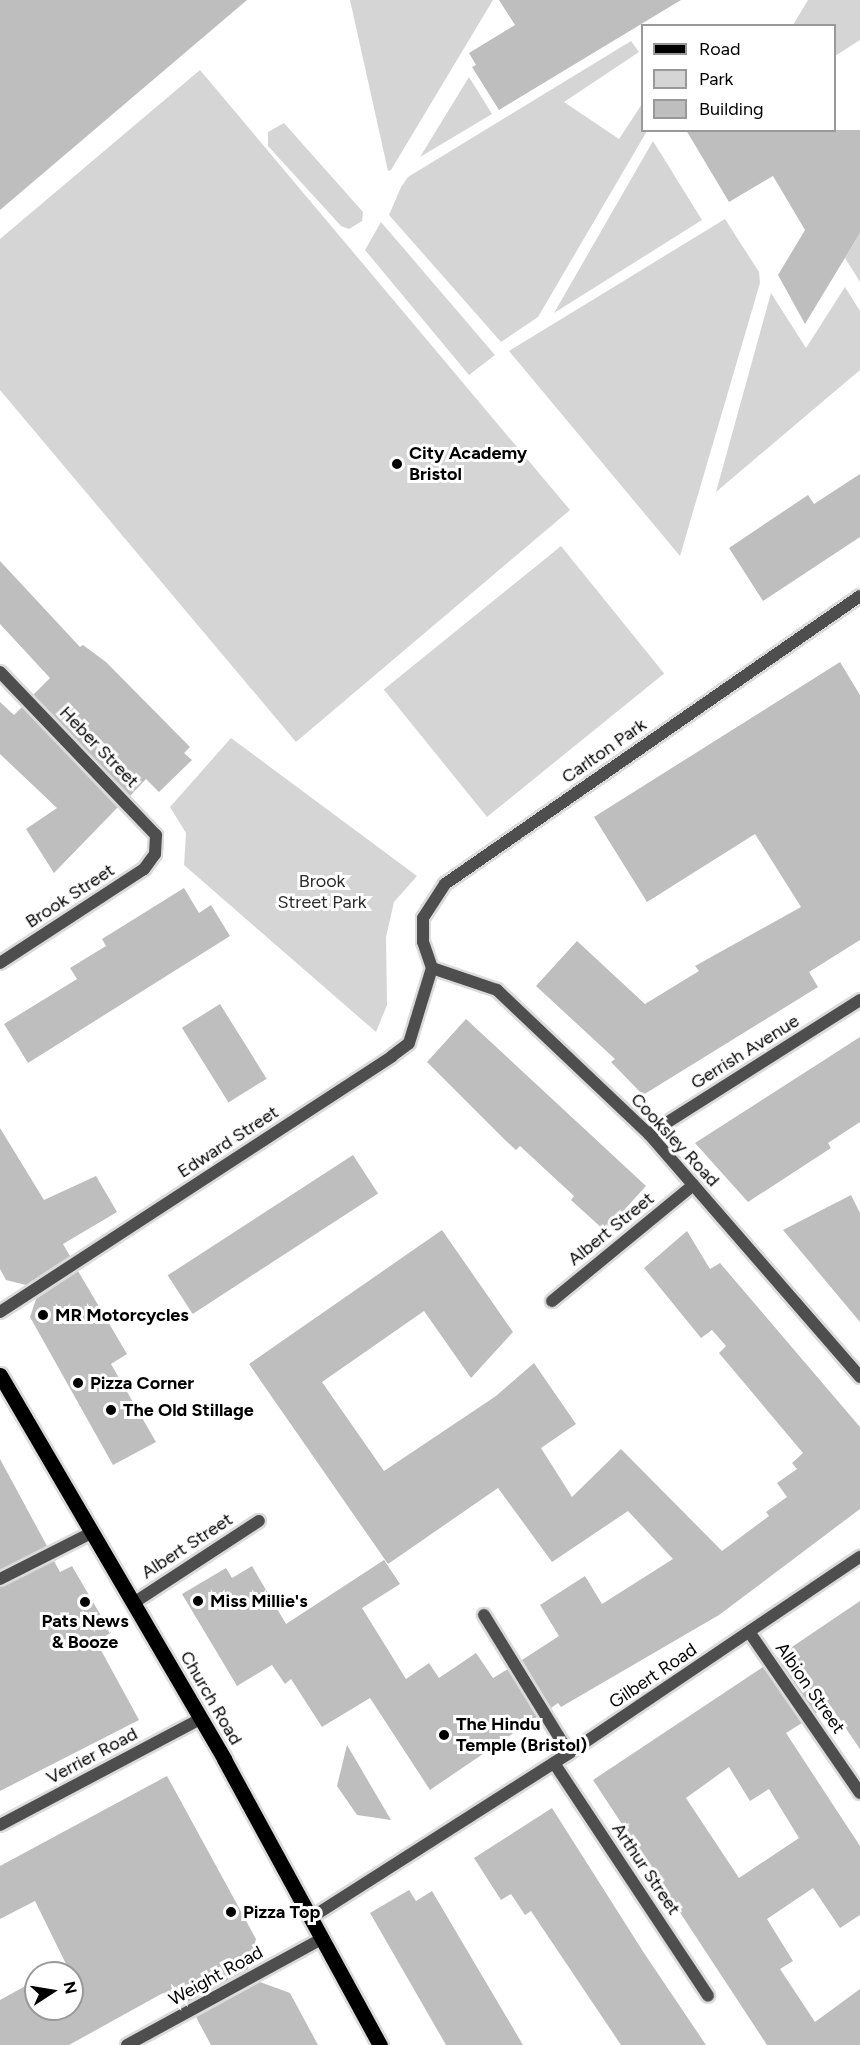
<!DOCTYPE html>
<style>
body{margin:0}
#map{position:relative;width:860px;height:2045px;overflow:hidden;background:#fff;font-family:Figtree,sans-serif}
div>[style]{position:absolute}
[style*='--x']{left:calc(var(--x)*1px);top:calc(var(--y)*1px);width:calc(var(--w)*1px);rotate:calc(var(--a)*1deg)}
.green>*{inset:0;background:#d5d5d5;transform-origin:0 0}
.building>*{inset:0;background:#bebebe;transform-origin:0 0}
.roads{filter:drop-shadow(2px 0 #dbdbdb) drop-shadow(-2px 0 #dbdbdb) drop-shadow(0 2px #dbdbdb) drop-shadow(0 -2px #dbdbdb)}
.lane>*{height:12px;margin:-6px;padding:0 6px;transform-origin:6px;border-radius:6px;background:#4e4e4e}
.street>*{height:12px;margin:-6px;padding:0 6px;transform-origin:6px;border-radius:6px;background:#4e4e4e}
.primary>*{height:15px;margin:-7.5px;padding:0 7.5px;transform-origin:7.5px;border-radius:7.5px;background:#000}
.dots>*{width:16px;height:16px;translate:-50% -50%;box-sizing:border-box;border:3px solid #fff;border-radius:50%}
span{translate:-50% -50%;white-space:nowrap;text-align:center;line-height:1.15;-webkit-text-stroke:6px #fff;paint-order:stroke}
.poi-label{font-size:18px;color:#000;font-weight:700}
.left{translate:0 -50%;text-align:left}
.street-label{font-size:18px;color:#000}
.park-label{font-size:18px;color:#2c2c2c}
.legend{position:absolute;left:641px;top:24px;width:195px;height:108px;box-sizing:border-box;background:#fff;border:2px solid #999;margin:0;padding:8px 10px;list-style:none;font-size:18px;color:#000}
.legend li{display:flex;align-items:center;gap:12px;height:30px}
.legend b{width:30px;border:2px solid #999}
.north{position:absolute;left:24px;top:1961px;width:60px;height:60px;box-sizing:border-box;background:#fff;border:2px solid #999;border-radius:50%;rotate:78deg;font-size:16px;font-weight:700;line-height:24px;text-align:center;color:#000}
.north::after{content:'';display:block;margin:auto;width:21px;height:27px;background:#000;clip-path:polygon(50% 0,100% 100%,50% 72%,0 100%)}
</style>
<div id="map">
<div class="green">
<i style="clip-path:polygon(350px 0,493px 0,391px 170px,388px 171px)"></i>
<i style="clip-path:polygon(808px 0,860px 0,860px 40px,835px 56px,834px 26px,793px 25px)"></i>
<i style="clip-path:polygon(631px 41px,639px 52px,564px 102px,619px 139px,642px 104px,642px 130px,647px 131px,538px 317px,501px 342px,389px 215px,401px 187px,408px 177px)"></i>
<i style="clip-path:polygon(200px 70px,570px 510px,296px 742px,0 390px,0 239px)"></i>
<i style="clip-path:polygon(469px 77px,492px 114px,420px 157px)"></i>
<i style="clip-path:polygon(284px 123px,363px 212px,362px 221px,349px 229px,341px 226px,268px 146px,268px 132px)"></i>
<i style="clip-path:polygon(653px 141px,702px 220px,554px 313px)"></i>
<i style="clip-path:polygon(725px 219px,759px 272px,760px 283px,680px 556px,509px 351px)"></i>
<i style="clip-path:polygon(381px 222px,495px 355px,469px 375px,365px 250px)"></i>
<i style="clip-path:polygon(860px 233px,860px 282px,845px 258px)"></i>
<i style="clip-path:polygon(845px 287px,860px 311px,860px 370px,716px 492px,771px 293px,806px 348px)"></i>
<i style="left:561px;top:546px;width:164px;height:228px;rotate:51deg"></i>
<i style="clip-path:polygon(231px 738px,417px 876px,394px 902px,386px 937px,387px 1005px,376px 1032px,184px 865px,186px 833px,170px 807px)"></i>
</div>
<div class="building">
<i style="clip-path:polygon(0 0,247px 0,0 210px)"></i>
<i style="clip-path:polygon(499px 0,681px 0,499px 110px,472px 67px,476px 65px,469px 53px,515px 25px)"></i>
<i style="clip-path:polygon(686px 130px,860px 130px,860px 233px,805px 324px,778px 275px,805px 230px,773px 176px,729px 202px)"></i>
<i style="clip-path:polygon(860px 474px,860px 537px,763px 601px,729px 548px,808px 495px,814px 504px)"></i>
<i style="clip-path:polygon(0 561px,80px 647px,83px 645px,106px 662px,190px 747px,184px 753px,192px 760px,159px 792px,146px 779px,130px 796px,33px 695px,50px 678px,0 624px)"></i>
<i style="clip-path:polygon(840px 662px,860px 695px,860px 940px,809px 972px,818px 987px,643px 1095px,611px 1062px,615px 1059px,536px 986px,577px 941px,645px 1004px,699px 971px,695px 966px,801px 907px,755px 834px,647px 902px,594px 817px)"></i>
<i style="clip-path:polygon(0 702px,14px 715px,22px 707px,118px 807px,54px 873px,26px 829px,57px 808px,0 754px)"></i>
<i style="clip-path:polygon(184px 888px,199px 913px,211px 905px,230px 936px,28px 1063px,4px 1024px,77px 979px,70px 968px,106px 946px,102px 939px)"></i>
<i style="left:220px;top:1004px;width:88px;height:45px;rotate:58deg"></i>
<i style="clip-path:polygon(466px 1019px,646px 1186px,605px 1231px,571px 1200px,574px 1196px,520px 1146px,516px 1150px,504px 1139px,427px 1062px)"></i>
<i style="clip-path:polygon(860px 1037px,860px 1122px,828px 1143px,831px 1148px,748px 1202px,695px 1143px)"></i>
<i style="clip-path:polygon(0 1128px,44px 1200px,96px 1176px,117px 1212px,63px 1244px,70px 1256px,26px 1285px,6px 1280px,0 1269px)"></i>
<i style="left:353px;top:1155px;width:46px;height:221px;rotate:57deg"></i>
<i style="clip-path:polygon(851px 1195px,860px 1213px,860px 1322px,783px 1230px)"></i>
<i style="clip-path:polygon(442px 1230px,513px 1332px,471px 1378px,424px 1311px,322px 1382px,384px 1471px,496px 1396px,534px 1363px,576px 1424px,541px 1448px,572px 1497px,621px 1449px,722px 1551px,769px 1516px,766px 1512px,787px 1497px,777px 1483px,797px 1469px,792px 1463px,803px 1453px,719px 1353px,726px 1346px,712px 1330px,701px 1338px,644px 1268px,687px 1231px,710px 1269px,720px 1263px,860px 1427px,860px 1509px,719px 1615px,561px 1707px,558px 1703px,551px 1708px,522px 1660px,559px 1636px,540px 1605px,585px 1576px,602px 1604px,673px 1559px,628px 1511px,552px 1562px,498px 1488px,388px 1564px,249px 1364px)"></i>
<i style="clip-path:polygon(78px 1271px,127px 1354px,111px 1364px,156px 1442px,113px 1465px,30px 1317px,36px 1299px)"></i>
<i style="clip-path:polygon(0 1459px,47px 1546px,0 1570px)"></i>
<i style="clip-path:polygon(384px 1560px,400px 1584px,362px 1608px,406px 1679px,429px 1663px,439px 1678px,476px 1653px,493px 1678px,508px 1669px,537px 1717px,430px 1790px,370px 1698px,322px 1727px,291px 1679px,285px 1684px,272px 1665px,237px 1686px,182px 1594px,226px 1568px,232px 1578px,252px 1566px,286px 1624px)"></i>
<i style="clip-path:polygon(54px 1561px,60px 1572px,72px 1566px,111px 1633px,96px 1641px,139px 1720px,0 1791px,0 1587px)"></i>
<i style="clip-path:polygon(860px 1601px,860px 1749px,829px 1704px,815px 1714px,777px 1657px)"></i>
<i style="clip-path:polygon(evenodd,763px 1667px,802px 1723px,786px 1733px,860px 1846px,860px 1915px,840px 1928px,813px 1888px,767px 1919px,793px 1961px,780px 1969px,815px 2022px,860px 1989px,860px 2045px,767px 2045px,593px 1780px,763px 1667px,729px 1767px,750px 1801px,769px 1789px,799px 1838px,739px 1878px,686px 1798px,729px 1767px)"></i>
<i style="clip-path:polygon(347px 1745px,391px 1820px,357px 1815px,337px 1786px)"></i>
<i style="clip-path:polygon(167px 1776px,256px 1939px,248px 1969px,188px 2002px,181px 1989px,166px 1997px,163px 1993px,69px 2045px,0 2045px,0 2000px,36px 1980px,36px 2009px,72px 2009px,72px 1973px,49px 1973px,66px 1964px,35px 1901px,0 1919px,0 1866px)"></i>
<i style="clip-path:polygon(552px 1808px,644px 1953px,706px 2045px,621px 2045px,531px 1911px,525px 1915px,511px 1894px,501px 1900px,474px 1858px)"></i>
<i style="clip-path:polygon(409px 1890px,416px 1901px,432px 1891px,523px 2045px,446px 2045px,370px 1913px)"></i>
<i style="clip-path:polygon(260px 1982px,290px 1993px,318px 2045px,211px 2045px,196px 2017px)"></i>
</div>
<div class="roads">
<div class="lane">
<i style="--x:484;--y:1615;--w:162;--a:58.4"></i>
</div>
<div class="street">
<i style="--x:0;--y:672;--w:226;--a:46.3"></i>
<i style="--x:156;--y:835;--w:19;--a:93"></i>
<i style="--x:155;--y:854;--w:19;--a:126"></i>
<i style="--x:144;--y:869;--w:172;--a:146.9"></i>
<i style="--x:432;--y:968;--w:69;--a:18.7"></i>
<i style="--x:497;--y:990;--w:209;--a:43.5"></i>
<i style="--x:649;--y:1134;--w:322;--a:49"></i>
<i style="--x:432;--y:968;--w:28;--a:-109"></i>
<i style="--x:423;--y:942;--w:24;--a:-90"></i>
<i style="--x:423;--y:918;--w:40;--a:-57.1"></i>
<i style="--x:445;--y:884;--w:505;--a:-34.76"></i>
<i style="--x:649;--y:1134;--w:250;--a:-32.4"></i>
<i style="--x:552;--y:1301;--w:183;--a:-39.4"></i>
<i style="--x:0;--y:1312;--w:468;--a:-33.1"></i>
<i style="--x:392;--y:1056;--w:21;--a:-37"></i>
<i style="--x:409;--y:1043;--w:78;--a:-73"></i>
<i style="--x:0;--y:1579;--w:104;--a:-26.8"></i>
<i style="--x:135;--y:1602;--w:148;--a:-33.2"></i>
<i style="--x:750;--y:1633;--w:194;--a:55.5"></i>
<i style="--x:554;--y:1763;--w:279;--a:56.5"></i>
<i style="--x:0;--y:1825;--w:226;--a:-27.9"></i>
<i style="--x:312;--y:1917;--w:305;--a:-32.5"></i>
<i style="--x:569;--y:1753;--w:351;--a:-34"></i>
<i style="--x:127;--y:2045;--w:223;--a:-28.6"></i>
</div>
<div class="primary">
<i style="--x:0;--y:1375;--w:445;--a:59.7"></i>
<i style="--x:224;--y:1759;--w:326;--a:61.4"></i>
</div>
</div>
<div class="dots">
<i style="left:397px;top:464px;background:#000"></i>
<i style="left:43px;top:1315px;background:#000"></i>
<i style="left:78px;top:1383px;background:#000"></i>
<i style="left:111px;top:1410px;background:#000"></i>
<i style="left:198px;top:1601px;background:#000"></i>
<i style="left:85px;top:1602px;background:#000"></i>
<i style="left:444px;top:1735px;background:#000"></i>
<i style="left:231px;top:1912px;background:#000"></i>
</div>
<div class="poi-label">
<span class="left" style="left:409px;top:464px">City Academy<br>Bristol</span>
<span class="left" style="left:55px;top:1315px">MR Motorcycles</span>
<span class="left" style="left:90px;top:1383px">Pizza Corner</span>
<span class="left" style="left:123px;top:1410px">The Old Stillage</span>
<span class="left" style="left:210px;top:1601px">Miss Millie's</span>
<span style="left:85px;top:1632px">Pats News<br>&amp; Booze</span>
<span class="left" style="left:456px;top:1735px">The Hindu<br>Temple (Bristol)</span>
<span class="left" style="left:243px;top:1912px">Pizza Top</span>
</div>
<div class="street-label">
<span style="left:99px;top:747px;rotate:46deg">Heber Street</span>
<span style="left:604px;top:751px;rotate:-35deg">Carlton Park</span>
<span style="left:70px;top:896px;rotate:-33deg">Brook Street</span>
<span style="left:745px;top:1052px;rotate:-32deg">Gerrish Avenue</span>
<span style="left:675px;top:1140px;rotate:47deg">Cooksley Road</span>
<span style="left:228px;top:1142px;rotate:-33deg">Edward Street</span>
<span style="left:611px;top:1229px;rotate:-39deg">Albert Street</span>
<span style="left:187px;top:1546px;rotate:-33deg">Albert Street</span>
<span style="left:653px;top:1676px;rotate:-34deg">Gilbert Road</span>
<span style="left:810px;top:1688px;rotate:55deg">Albion Street</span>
<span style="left:211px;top:1698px;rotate:60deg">Church Road</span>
<span style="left:92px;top:1756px;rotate:-28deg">Verrier Road</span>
<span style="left:646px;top:1869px;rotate:56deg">Arthur Street</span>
<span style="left:216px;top:1976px;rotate:-29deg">Weight Road</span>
</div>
<div class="park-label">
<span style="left:322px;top:892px">Brook<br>Street Park</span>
</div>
<ul class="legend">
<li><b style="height:8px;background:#000"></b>Road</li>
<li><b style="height:16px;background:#d5d5d5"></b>Park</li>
<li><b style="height:16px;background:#bebebe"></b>Building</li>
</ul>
<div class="north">N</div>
</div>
